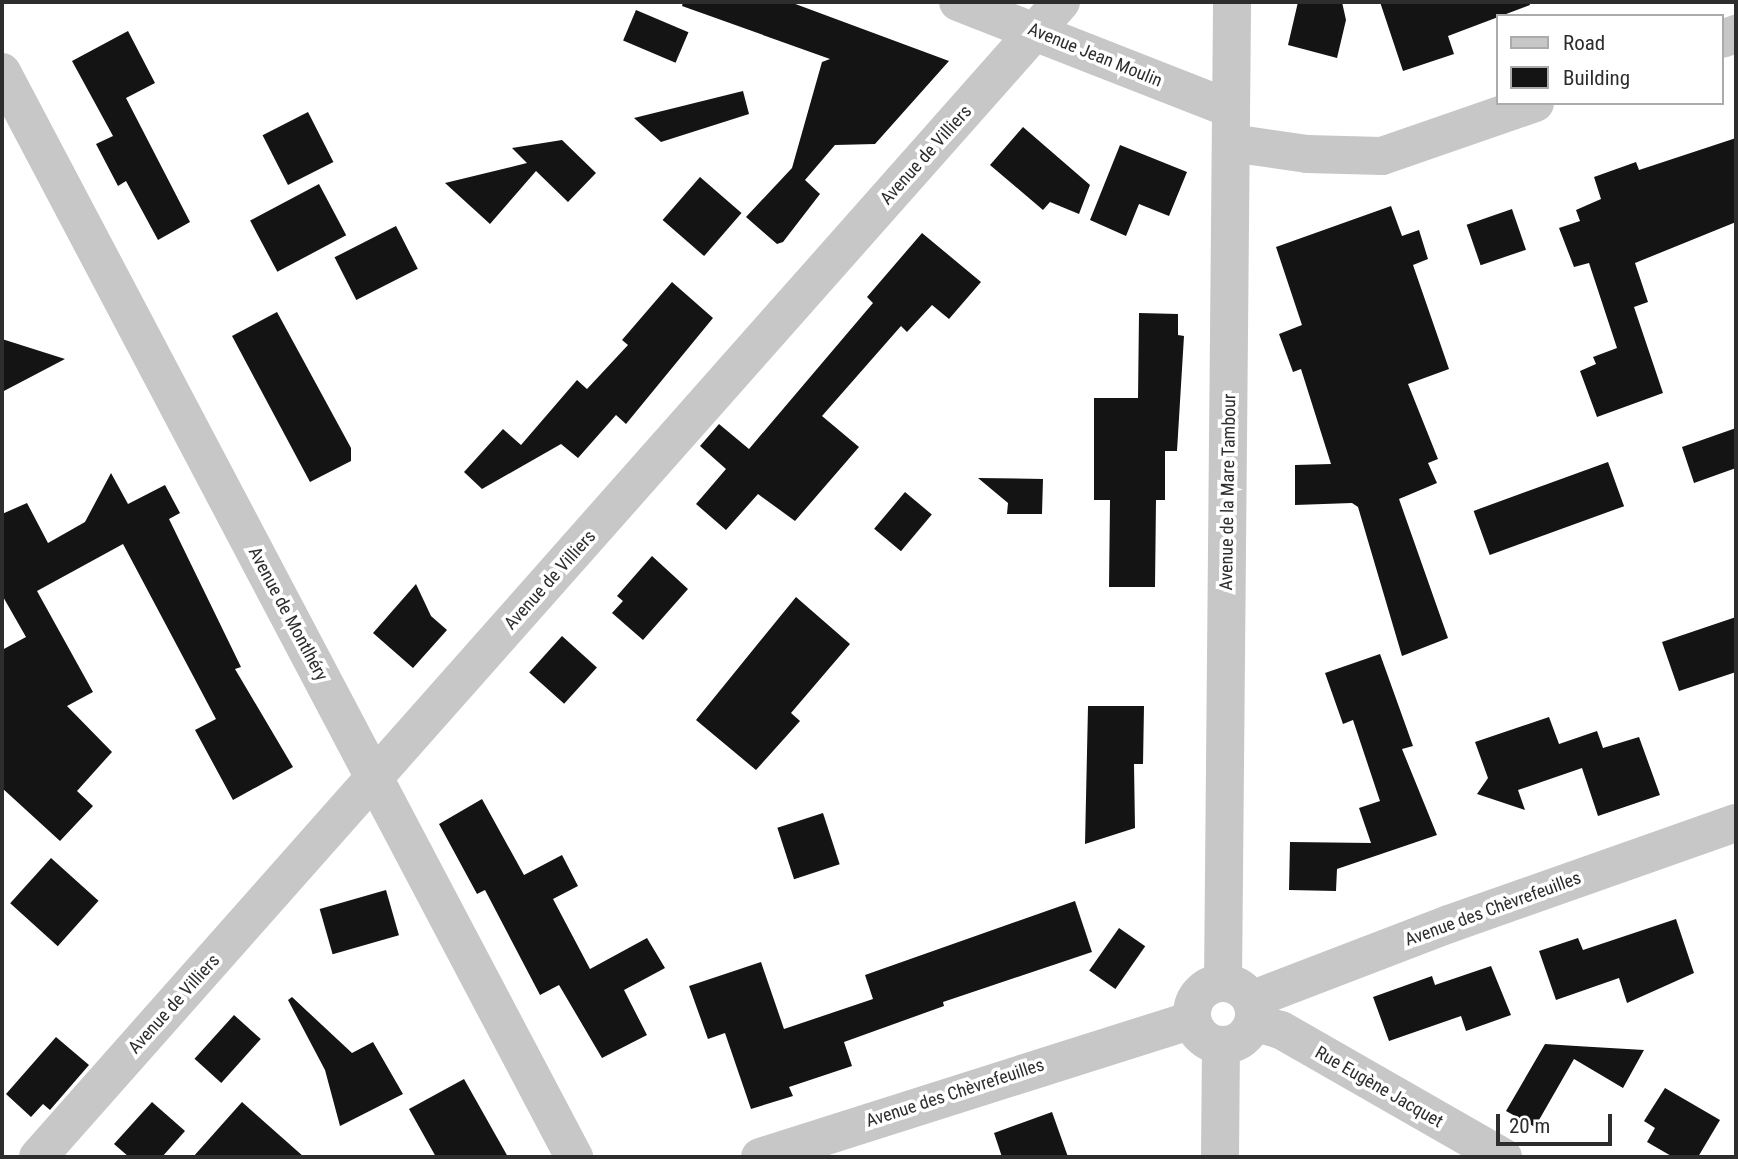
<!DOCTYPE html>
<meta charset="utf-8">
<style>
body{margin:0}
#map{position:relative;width:1738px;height:1159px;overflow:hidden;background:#fff;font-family:"Roboto Condensed",sans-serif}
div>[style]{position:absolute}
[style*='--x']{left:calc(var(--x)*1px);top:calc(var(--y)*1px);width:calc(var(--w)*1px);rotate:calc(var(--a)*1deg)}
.building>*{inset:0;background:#141414;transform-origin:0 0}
.street>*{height:38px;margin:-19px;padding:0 19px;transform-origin:19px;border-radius:19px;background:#c7c7c7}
.street>.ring{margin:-19px;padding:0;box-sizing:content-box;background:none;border:38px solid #c7c7c7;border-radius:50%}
span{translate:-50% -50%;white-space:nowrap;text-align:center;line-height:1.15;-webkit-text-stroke:7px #fff;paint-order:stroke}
.street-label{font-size:18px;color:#2d2d2d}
.frame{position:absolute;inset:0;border:4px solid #2d2d2d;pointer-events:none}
.legend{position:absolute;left:1496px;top:14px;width:228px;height:91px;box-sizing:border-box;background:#fff;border:2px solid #ababab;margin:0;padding:9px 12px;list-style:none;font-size:21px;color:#2d2d2d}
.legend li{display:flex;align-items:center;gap:14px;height:35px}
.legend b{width:35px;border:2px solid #ababab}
.scale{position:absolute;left:1496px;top:1114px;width:116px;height:32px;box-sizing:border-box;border:4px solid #2d2d2d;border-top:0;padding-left:9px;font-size:21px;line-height:24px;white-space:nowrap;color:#2d2d2d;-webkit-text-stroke:5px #fff;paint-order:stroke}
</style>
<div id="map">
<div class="building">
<i style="clip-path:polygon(683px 2px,790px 2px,949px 61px,875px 144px,835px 145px,805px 180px,820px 194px,783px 242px,777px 244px,746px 217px,792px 168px,822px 62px,830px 59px,682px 6px)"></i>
<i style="clip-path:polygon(1298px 2px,1342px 2px,1346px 20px,1337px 58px,1288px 45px)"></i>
<i style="clip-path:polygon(1380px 2px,1529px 2px,1530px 5px,1448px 36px,1454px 54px,1403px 71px)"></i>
<i style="left:636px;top:10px;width:57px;height:33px;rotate:23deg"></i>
<i style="clip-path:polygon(128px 31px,155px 83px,126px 98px,190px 222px,158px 240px,126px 181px,118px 186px,96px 144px,113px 136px,72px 61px)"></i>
<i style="clip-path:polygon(743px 91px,749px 114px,661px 142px,634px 118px)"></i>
<i style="left:308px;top:112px;width:56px;height:51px;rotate:63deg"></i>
<i style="clip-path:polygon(1023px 127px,1090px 185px,1079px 214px,1050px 202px,1043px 210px,990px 165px)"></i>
<i style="clip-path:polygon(1736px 138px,1736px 222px,1635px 263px,1648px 302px,1634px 307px,1663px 393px,1597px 417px,1580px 371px,1596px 364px,1593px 357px,1617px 348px,1589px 263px,1574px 267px,1559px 228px,1580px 221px,1576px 210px,1601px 199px,1594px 177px,1636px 162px,1639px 170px)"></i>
<i style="clip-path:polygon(562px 140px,596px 173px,568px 202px,536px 171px,490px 224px,445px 183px,527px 163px,512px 148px)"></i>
<i style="clip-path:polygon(1120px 145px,1187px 172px,1169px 216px,1139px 204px,1126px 236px,1090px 220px)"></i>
<i style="left:700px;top:177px;width:55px;height:57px;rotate:41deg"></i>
<i style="left:319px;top:184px;width:58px;height:78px;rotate:62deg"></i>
<i style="clip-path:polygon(1391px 206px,1402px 236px,1419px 230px,1428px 259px,1413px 265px,1449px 369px,1408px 384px,1438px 459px,1428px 463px,1437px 483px,1399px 499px,1448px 638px,1402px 656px,1358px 507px,1352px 503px,1295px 505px,1295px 465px,1331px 464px,1301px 369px,1293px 372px,1279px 334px,1302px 325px,1276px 247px)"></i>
<i style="left:1512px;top:209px;width:43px;height:48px;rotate:71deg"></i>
<i style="left:396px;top:226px;width:48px;height:69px;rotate:63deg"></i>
<i style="clip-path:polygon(922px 233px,981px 282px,949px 319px,932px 305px,907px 332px,901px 326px,822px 416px,859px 447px,795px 521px,758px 494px,726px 530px,696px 504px,726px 469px,700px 446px,719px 424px,749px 449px,873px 303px,867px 297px)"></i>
<i style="clip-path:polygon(672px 282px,713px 318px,626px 424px,616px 415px,578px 458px,561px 444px,482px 489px,464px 472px,503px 429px,521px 445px,577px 380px,587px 389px,628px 345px,622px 340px)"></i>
<i style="clip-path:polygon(277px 312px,351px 448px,351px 461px,310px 482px,232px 336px)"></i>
<i style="clip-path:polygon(1139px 313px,1178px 314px,1178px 335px,1184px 336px,1177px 451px,1165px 451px,1165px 500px,1156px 500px,1155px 587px,1109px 587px,1110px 500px,1094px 500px,1094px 398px,1138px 398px)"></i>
<i style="clip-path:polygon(2px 339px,65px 359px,2px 392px)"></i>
<i style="clip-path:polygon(1736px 428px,1736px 468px,1694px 483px,1682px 447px)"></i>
<i style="left:1608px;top:462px;width:47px;height:143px;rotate:70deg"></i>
<i style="clip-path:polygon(111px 473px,128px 504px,165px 485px,180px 513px,169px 519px,241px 667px,235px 669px,293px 767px,233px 800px,195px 730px,216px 719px,123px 544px,37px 591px,93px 692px,67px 706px,112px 752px,77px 791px,93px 806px,60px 841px,2px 788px,2px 650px,26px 637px,2px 595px,2px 514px,27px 503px,48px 543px,85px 522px)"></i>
<i style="clip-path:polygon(978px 478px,1043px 479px,1042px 514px,1007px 514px,1008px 503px)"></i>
<i style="left:905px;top:492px;width:35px;height:48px;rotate:40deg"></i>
<i style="clip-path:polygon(652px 556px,688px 589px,643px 640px,612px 613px,623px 601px,617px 596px)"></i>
<i style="clip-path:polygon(416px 584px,431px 616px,447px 630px,413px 668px,373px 633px)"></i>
<i style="clip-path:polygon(796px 597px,850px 644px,791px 713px,800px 721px,756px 770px,696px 720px)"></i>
<i style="clip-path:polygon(1736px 617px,1736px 672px,1679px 691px,1662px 642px)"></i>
<i style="left:562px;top:636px;width:47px;height:49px;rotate:42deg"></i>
<i style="clip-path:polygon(1380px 654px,1413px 746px,1402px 749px,1437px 835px,1337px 869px,1336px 891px,1289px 890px,1290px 842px,1371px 843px,1359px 808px,1380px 801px,1353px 720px,1343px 724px,1325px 673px)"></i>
<i style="clip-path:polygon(1088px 706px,1144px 706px,1143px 764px,1134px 764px,1135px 828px,1085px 844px)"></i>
<i style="clip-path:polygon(1549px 717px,1559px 744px,1597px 731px,1603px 748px,1639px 737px,1660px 795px,1598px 816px,1582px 768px,1518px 790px,1525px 810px,1477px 794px,1488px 778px,1475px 742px)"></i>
<i style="clip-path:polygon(482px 799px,524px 875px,562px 855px,578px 886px,553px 899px,590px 969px,647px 938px,665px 968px,624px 990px,647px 1035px,602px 1058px,559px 985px,540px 995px,485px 890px,477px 894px,439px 824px)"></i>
<i style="left:823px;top:813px;width:54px;height:48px;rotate:72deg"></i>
<i style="left:51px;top:858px;width:64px;height:61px;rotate:42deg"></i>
<i style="left:386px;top:890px;width:47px;height:69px;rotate:74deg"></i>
<i style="clip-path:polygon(1075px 901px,1092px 952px,943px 1002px,944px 1006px,844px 1042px,852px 1066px,789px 1087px,793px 1096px,751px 1109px,725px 1033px,708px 1039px,689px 986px,761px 962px,784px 1029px,873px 999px,865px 975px)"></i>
<i style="clip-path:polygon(1676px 919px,1694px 973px,1627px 1003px,1619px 978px,1556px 1000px,1539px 951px,1578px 938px,1583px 950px)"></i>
<i style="left:1119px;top:928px;width:32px;height:52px;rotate:35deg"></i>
<i style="clip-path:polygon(1491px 966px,1511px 1015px,1466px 1031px,1461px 1016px,1389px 1041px,1373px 997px,1432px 976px,1435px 985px)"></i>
<i style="clip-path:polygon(292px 997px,352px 1053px,373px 1042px,403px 1094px,340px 1126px,325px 1070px,288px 1000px)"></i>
<i style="left:234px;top:1015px;width:36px;height:59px;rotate:42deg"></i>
<i style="clip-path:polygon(56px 1037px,89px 1065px,50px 1110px,43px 1104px,31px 1117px,6px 1094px)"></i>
<i style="clip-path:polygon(1545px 1044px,1576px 1046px,1644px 1050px,1623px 1088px,1574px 1059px,1535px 1127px,1506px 1111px)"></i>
<i style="clip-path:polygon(464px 1079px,508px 1157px,436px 1157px,409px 1109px)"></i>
<i style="clip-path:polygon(1665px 1088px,1720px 1120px,1698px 1157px,1673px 1157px,1647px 1142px,1655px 1128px,1644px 1121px)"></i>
<i style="clip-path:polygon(152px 1102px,185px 1131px,162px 1157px,129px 1157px,114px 1144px)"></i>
<i style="clip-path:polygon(242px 1102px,304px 1157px,193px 1157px)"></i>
<i style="clip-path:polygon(1052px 1112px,1068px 1157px,1002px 1157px,994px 1133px)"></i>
</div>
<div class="street">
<i style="--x:958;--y:2;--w:293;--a:21.4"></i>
<i style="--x:1722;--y:39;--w:15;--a:-20"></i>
<i style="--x:2;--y:72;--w:1227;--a:62.2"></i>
<i style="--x:1231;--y:143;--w:77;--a:8.2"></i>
<i style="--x:1307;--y:154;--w:75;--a:1.5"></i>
<i style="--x:1382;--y:156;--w:162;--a:-19.1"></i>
<i style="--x:1223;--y:982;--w:980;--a:-89.47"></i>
<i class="ring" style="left:1192px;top:983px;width:24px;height:24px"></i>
<i style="--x:1251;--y:1000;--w:212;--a:-21"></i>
<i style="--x:1449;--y:924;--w:304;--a:-19.4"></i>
<i style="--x:1254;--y:1022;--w:28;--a:17"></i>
<i style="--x:1281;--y:1030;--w:256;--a:29.8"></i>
<i style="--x:38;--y:1157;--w:1543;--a:-48.47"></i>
<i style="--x:760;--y:1157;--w:453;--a:-17.6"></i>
<i style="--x:1220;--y:1157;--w:111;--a:-89.5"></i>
</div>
<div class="street-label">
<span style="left:1095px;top:55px;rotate:22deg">Avenue Jean Moulin</span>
<span style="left:926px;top:155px;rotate:-48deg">Avenue de Villiers</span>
<span style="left:1228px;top:492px;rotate:-89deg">Avenue de la Mare Tambour</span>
<span style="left:550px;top:580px;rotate:-48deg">Avenue de Villiers</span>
<span style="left:288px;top:614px;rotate:62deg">Avenue de Montlhéry</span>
<span style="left:1493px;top:909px;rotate:-20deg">Avenue des Chèvrefeuilles</span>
<span style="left:174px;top:1004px;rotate:-48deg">Avenue de Villiers</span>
<span style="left:1379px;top:1087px;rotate:30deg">Rue Eugène Jacquet</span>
<span style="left:955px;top:1093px;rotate:-18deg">Avenue des Chèvrefeuilles</span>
</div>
<div class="frame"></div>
<ul class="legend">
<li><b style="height:9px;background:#c7c7c7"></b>Road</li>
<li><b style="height:19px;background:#141414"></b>Building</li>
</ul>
<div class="scale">20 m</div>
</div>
